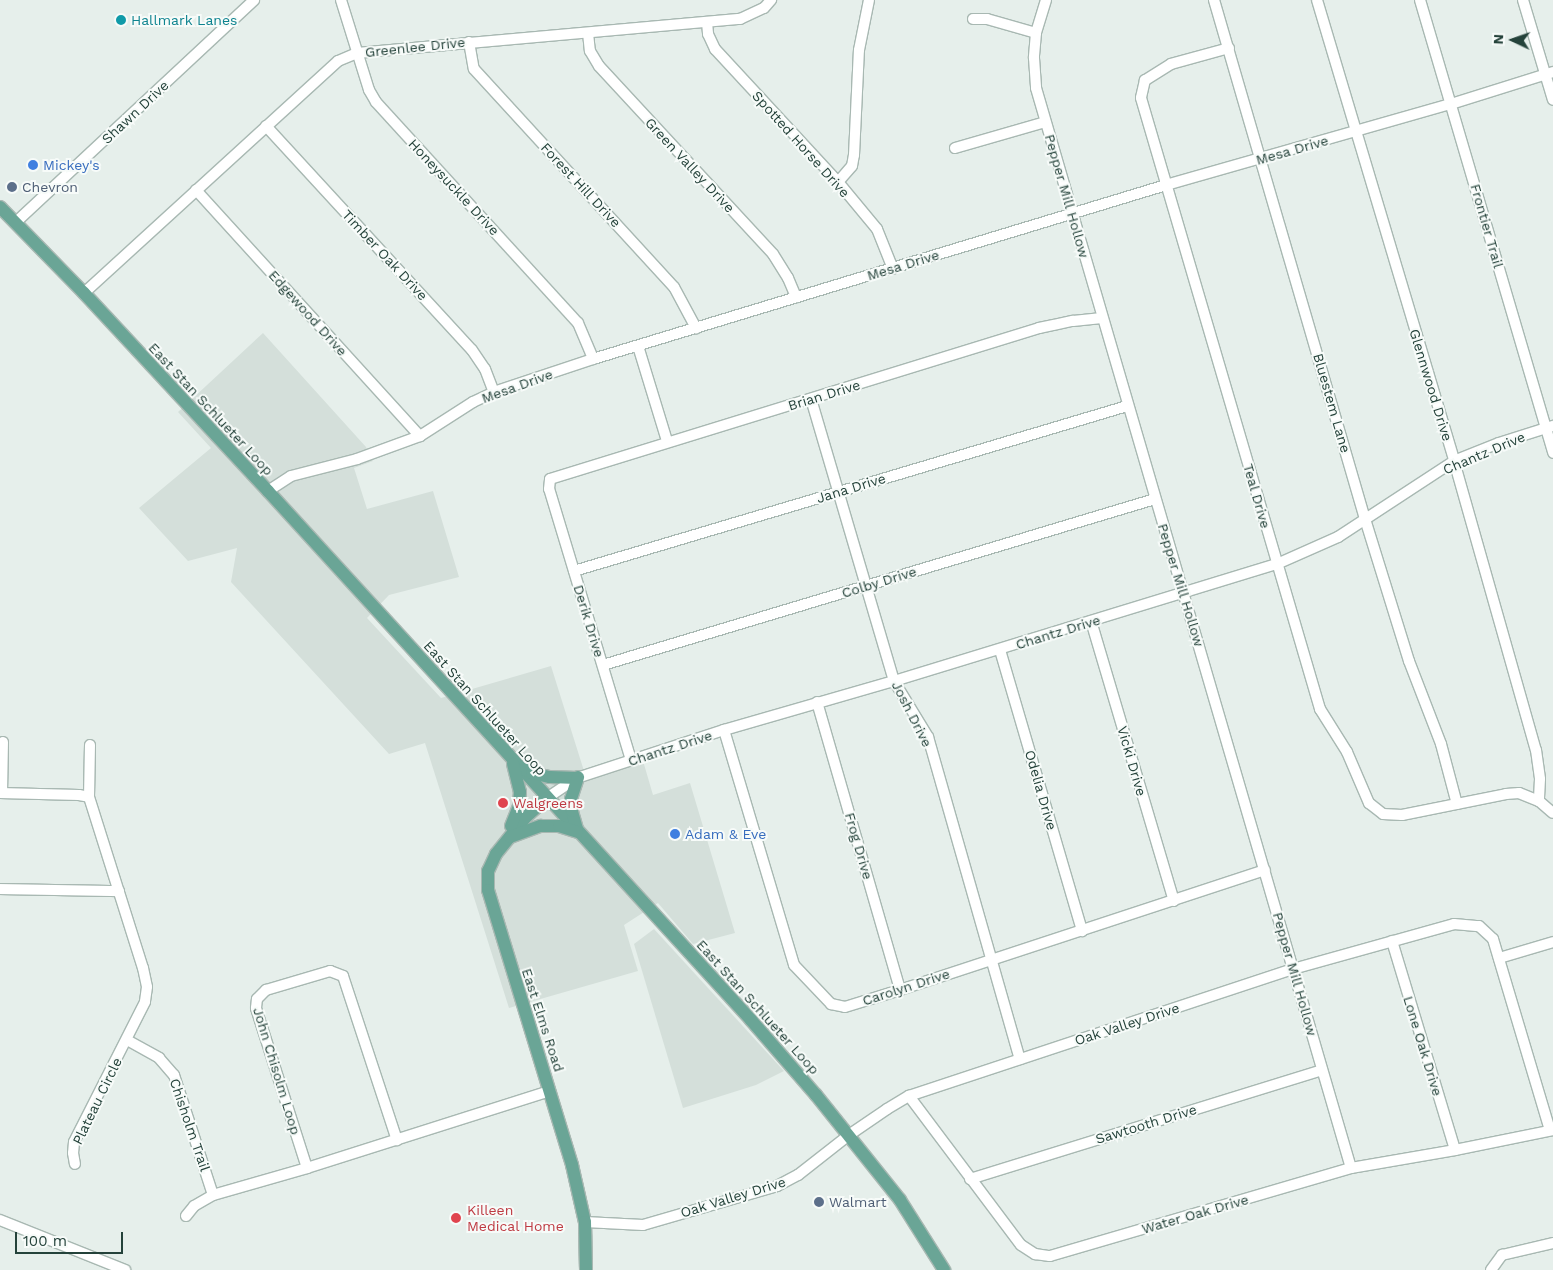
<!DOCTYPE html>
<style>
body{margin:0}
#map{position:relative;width:1553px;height:1270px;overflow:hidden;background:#e6efeb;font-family:"Work Sans",sans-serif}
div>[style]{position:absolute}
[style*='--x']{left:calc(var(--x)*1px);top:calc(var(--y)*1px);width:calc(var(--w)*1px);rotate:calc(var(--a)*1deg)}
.built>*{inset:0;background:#d4dfda}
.roads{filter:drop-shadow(1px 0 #a8b8b2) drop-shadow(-1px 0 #a8b8b2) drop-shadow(0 1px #a8b8b2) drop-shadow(0 -1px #a8b8b2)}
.minor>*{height:10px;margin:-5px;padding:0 5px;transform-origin:5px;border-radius:5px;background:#fff}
.major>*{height:12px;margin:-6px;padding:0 6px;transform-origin:6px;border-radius:6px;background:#6aa596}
.dots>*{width:14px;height:14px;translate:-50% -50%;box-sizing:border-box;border:2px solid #f7fbf9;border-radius:50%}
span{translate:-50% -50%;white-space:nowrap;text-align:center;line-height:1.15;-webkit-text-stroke:4px #f7fbf9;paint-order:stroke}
.culture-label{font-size:14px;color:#0d838f}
.left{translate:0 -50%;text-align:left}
.street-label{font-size:14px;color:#24423a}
.shop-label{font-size:14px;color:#366cbe}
.service-label{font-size:14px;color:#4e5e75}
.health-label{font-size:14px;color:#be3a42}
.north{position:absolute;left:1488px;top:15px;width:50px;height:50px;-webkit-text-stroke:4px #f7fbf9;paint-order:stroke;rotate:273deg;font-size:14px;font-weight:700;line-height:20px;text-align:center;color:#24423a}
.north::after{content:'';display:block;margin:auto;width:18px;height:22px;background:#24423a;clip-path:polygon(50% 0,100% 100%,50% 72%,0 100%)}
.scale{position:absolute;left:15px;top:1232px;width:108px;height:22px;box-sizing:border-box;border:2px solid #24423a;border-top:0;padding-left:6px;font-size:15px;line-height:18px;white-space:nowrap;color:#24423a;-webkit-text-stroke:4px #f7fbf9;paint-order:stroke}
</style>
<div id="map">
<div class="built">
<i style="clip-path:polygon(263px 333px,366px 447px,373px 461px,354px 468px,367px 509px,433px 491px,459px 577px,389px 595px,367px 618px,441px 698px,551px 666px,584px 771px,641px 754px,653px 795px,690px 783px,735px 933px,693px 944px,658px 903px,624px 925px,638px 971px,509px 1008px,425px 743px,389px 754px,231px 582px,237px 548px,188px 561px,139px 508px,211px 448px,178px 412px)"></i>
<i style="clip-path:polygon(654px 929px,784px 1071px,756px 1085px,683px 1108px,634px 944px)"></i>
</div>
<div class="roads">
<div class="minor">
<i style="--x:341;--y:0;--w:94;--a:72.7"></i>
<i style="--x:369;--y:90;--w:14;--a:60"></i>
<i style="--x:376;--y:102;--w:299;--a:47.6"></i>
<i style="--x:578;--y:323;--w:39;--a:67"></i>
<i style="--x:1046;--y:0;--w:34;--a:107"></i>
<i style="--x:1036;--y:33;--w:25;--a:95"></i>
<i style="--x:1034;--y:58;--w:30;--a:86"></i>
<i style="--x:1036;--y:88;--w:1125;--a:73.74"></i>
<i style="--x:1214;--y:0;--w:541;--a:73.78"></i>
<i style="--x:1365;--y:519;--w:149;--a:72.8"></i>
<i style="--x:1409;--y:661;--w:89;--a:68.9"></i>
<i style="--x:1441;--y:744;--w:62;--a:75.1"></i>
<i style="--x:1317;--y:0;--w:481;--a:73.4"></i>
<i style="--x:1454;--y:461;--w:300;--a:74.2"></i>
<i style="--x:1536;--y:750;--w:29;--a:82"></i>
<i style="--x:1540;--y:779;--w:22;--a:93"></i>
<i style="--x:1420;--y:0;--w:472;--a:73.6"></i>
<i style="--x:1523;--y:0;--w:104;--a:73.3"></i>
<i style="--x:973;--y:19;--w:14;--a:0"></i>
<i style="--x:987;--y:19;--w:51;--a:15.9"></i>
<i style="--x:707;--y:22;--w:12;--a:85"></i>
<i style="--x:708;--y:34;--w:17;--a:65"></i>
<i style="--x:715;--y:49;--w:181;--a:47.2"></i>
<i style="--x:838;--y:182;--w:61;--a:50.3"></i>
<i style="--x:877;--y:229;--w:43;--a:68.2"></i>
<i style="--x:588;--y:33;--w:18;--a:84"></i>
<i style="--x:590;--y:51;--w:17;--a:59"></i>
<i style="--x:599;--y:66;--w:256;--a:47.2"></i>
<i style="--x:773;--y:254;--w:28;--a:58"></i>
<i style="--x:788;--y:278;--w:21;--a:67"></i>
<i style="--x:469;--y:42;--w:27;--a:80"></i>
<i style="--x:474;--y:69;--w:296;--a:47.5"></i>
<i style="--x:674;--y:287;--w:47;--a:61.8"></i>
<i style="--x:1229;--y:48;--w:60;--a:164.6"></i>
<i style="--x:1171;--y:64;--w:31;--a:148"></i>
<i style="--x:1145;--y:80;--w:18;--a:103"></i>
<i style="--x:1141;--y:98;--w:637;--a:73.67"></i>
<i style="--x:1320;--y:709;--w:51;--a:57.9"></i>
<i style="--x:1347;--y:752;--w:56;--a:66.7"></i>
<i style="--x:1369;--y:803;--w:18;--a:38"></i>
<i style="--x:1383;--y:814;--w:19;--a:3"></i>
<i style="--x:1402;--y:815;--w:106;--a:-11.4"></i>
<i style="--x:1506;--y:794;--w:13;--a:-4"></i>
<i style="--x:1519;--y:793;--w:22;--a:22"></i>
<i style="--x:1539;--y:801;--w:18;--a:41"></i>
<i style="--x:266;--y:126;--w:304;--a:47.4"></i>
<i style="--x:472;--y:350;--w:23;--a:56"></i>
<i style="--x:485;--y:369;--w:25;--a:69"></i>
<i style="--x:955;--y:148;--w:94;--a:-16.1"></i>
<i style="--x:838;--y:182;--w:21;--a:-49"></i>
<i style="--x:852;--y:166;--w:11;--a:-80"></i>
<i style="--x:854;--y:155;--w:105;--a:-87.3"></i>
<i style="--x:859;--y:50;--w:51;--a:-78.7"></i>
<i style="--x:196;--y:190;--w:333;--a:47.7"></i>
<i style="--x:15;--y:223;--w:327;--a:-43"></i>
<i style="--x:84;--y:293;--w:344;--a:-42.4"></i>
<i style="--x:338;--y:61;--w:21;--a:-23"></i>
<i style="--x:357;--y:53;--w:385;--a:-5.1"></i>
<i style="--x:740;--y:19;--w:26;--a:-25"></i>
<i style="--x:764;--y:8;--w:11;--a:-49"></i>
<i style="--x:638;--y:346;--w:99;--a:73"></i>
<i style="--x:811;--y:399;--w:294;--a:73.6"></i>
<i style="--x:894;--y:681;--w:66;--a:58.7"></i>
<i style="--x:928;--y:737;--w:335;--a:74.1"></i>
<i style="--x:268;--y:491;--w:27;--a:-33"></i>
<i style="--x:291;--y:476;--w:68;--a:-14.4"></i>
<i style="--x:357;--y:459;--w:67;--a:-20.1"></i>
<i style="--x:420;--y:436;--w:63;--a:-32.7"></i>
<i style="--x:473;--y:402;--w:23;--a:-25"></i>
<i style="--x:494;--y:392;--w:104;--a:-18.4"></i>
<i style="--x:593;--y:359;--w:599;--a:-16.89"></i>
<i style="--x:1166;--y:185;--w:296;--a:-15.9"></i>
<i style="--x:1451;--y:104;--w:107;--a:-17.4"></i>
<i style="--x:574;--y:571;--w:577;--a:-16.61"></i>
<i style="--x:1091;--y:621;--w:292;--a:73.5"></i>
<i style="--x:1000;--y:650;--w:293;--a:73.7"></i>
<i style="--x:603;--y:665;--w:576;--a:-16.74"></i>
<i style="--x:817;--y:702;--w:300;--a:73.9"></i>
<i style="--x:724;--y:730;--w:245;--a:73.4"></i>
<i style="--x:794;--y:965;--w:54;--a:46.5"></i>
<i style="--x:831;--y:1004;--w:14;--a:12"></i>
<i style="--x:845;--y:1007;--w:58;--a:-17.2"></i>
<i style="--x:900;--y:990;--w:384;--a:-18.2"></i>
<i style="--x:631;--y:760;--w:283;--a:-106.8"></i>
<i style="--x:549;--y:489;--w:10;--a:-84"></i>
<i style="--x:550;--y:479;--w:512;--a:-17.16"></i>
<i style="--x:1039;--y:328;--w:35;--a:-12"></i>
<i style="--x:1073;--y:321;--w:29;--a:-6"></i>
<i style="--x:0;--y:793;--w:79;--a:1.5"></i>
<i style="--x:79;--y:795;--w:10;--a:11"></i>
<i style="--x:89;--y:797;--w:179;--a:72.5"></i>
<i style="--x:143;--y:968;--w:19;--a:78"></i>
<i style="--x:147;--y:987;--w:15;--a:98"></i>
<i style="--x:145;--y:1002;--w:157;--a:116.9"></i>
<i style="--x:74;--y:1142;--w:11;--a:95"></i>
<i style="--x:73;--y:1153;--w:11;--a:80"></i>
<i style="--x:2;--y:793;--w:51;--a:-88.9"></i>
<i style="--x:89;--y:797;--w:52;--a:-88.9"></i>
<i style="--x:547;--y:798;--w:36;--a:-34"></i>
<i style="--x:577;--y:778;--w:155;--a:-18.1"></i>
<i style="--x:724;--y:730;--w:177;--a:-16.1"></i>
<i style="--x:894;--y:681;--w:400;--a:-17"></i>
<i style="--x:1277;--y:564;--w:67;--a:-23.9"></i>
<i style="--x:1338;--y:537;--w:139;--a:-33.2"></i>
<i style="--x:1454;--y:461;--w:48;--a:-21.8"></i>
<i style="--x:1499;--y:443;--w:57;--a:-17.5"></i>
<i style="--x:0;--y:889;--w:119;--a:1"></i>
<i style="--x:1392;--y:941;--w:218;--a:73.2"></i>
<i style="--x:1499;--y:958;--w:56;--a:-16.5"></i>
<i style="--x:127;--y:1040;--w:37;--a:29"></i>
<i style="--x:159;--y:1058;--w:23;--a:49"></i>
<i style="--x:174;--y:1075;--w:126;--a:72"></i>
<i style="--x:909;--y:1096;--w:186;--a:53.1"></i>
<i style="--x:1021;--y:1245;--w:17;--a:33"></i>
<i style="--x:1035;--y:1254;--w:15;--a:8"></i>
<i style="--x:1050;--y:1256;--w:314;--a:-16.3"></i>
<i style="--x:1351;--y:1168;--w:106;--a:-9.8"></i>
<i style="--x:1455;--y:1150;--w:100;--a:-11.5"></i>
<i style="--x:307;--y:1168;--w:168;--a:-107.7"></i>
<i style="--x:256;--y:1008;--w:9;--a:-84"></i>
<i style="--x:257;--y:999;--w:13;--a:-45"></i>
<i style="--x:266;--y:990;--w:67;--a:-16.5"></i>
<i style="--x:330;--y:971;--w:14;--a:21"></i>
<i style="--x:343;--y:976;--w:173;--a:71.8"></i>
<i style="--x:970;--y:1179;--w:368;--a:-17.2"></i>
<i style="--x:186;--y:1216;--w:13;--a:-51"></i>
<i style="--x:194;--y:1206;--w:22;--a:-30"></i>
<i style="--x:213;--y:1195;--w:98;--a:-16"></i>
<i style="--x:307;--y:1168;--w:255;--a:-17.6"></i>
<i style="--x:0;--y:1220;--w:135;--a:21.8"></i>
<i style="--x:585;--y:1222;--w:58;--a:3"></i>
<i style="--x:643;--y:1225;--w:140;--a:-16.2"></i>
<i style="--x:777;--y:1186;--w:24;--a:-28"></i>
<i style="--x:798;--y:1175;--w:65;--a:-38.1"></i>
<i style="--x:849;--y:1135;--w:46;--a:-34.4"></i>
<i style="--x:887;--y:1109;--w:26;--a:-31"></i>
<i style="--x:909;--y:1096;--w:404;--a:-18.3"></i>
<i style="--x:1293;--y:969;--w:167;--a:-15.6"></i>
<i style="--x:1454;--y:924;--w:25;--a:5"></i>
<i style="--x:1479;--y:926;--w:19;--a:43"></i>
<i style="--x:1493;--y:939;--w:199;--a:73.4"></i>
<i style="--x:1491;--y:1270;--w:19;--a:-54"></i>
<i style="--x:1502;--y:1255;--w:52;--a:-13.2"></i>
</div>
<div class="major">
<i style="--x:0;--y:207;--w:120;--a:45.7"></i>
<i style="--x:84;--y:293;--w:270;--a:47.1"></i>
<i style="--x:268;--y:491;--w:716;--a:47.6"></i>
<i style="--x:751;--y:1020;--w:99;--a:49.1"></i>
<i style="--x:816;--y:1095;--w:134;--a:51.3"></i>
<i style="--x:900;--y:1200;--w:83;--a:57.8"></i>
<i style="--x:521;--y:768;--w:12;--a:24"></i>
<i style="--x:532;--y:773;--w:18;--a:13"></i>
<i style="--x:550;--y:777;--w:27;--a:2"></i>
<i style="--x:547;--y:798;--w:30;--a:138"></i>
<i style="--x:525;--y:818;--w:46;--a:128.9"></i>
<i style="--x:496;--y:854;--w:19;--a:115"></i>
<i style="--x:488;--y:871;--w:19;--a:90"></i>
<i style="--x:488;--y:890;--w:288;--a:73"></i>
<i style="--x:572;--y:1165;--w:58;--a:77.2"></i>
<i style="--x:585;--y:1222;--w:48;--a:88.8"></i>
<i style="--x:511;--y:826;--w:22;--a:-68"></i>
<i style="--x:519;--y:806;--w:14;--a:-86"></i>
<i style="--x:520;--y:792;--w:29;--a:-104"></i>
<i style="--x:577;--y:829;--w:19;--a:-106"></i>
<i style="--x:572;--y:811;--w:12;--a:-95"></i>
<i style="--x:571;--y:799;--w:23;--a:-72"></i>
<i style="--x:510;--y:837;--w:33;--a:-20"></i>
<i style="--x:541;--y:826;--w:18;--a:0"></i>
<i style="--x:559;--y:826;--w:19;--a:18"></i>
</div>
</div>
<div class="dots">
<i style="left:121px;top:20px;background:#0f9aa8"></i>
<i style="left:33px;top:165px;background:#3f7fe0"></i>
<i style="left:12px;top:187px;background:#5c6f8a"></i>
<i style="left:503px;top:803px;background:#e0444e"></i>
<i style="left:675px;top:834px;background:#3f7fe0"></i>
<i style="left:819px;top:1202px;background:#5c6f8a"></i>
<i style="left:456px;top:1218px;background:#e0444e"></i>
</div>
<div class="culture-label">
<span class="left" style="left:131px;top:20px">Hallmark Lanes</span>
</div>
<div class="street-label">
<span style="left:415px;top:47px;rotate:-6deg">Greenlee Drive</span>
<span style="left:135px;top:112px;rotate:-43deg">Shawn Drive</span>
<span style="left:801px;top:144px;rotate:48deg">Spotted Horse Drive</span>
<span style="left:1292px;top:150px;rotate:-16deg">Mesa Drive</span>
<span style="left:690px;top:165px;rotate:47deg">Green Valley Drive</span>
<span style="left:581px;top:185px;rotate:47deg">Forest Hill Drive</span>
<span style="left:454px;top:187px;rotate:47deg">Honeysuckle Drive</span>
<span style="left:1067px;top:196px;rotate:74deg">Pepper Mill Hollow</span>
<span style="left:1487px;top:226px;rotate:74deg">Frontier Trail</span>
<span style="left:385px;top:255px;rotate:47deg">Timber Oak Drive</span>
<span style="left:903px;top:265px;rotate:-17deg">Mesa Drive</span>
<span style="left:308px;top:313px;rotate:48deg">Edgewood Drive</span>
<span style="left:1431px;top:385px;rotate:73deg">Glennwood Drive</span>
<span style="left:517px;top:386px;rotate:-20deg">Mesa Drive</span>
<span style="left:824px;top:395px;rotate:-17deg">Brian Drive</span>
<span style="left:1332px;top:403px;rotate:74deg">Bluestem Lane</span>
<span style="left:211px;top:409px;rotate:47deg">East Stan Schlueter Loop</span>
<span style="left:1484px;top:453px;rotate:-23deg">Chantz Drive</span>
<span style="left:851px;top:488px;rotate:-17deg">Jana Drive</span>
<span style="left:1257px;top:496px;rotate:74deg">Teal Drive</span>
<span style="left:879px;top:582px;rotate:-17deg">Colby Drive</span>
<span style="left:1181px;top:585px;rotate:73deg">Pepper Mill Hollow</span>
<span style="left:589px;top:621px;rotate:73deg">Derik Drive</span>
<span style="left:1058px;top:632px;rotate:-17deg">Chantz Drive</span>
<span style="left:485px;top:708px;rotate:48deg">East Stan Schlueter Loop</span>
<span style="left:912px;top:714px;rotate:63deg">Josh Drive</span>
<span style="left:670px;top:748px;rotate:-18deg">Chantz Drive</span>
<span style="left:1132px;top:761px;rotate:74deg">Vicki Drive</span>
<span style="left:1041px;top:790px;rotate:74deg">Odelia Drive</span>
<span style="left:859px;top:846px;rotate:74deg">Frog Drive</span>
<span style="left:1295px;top:974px;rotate:74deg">Pepper Mill Hollow</span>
<span style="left:906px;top:987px;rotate:-18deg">Carolyn Drive</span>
<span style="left:758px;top:1007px;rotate:48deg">East Stan Schlueter Loop</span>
<span style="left:543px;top:1020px;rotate:72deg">East Elms Road</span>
<span style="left:1127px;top:1024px;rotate:-18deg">Oak Valley Drive</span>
<span style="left:1423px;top:1046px;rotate:73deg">Lone Oak Drive</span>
<span style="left:277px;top:1071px;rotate:73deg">John Chisolm Loop</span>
<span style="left:97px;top:1101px;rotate:-64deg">Plateau Circle</span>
<span style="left:1146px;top:1124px;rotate:-17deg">Sawtooth Drive</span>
<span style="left:190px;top:1125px;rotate:71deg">Chisholm Trail</span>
<span style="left:733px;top:1197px;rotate:-17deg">Oak Valley Drive</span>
<span style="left:1195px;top:1214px;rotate:-16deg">Water Oak Drive</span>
</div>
<div class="shop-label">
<span class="left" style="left:43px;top:165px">Mickey's</span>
<span class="left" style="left:685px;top:834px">Adam &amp; Eve</span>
</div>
<div class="service-label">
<span class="left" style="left:22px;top:187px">Chevron</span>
<span class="left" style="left:829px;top:1202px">Walmart</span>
</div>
<div class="health-label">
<span class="left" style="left:513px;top:803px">Walgreens</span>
<span class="left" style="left:467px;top:1218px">Killeen<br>Medical Home</span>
</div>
<div class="north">N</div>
<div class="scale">100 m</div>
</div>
